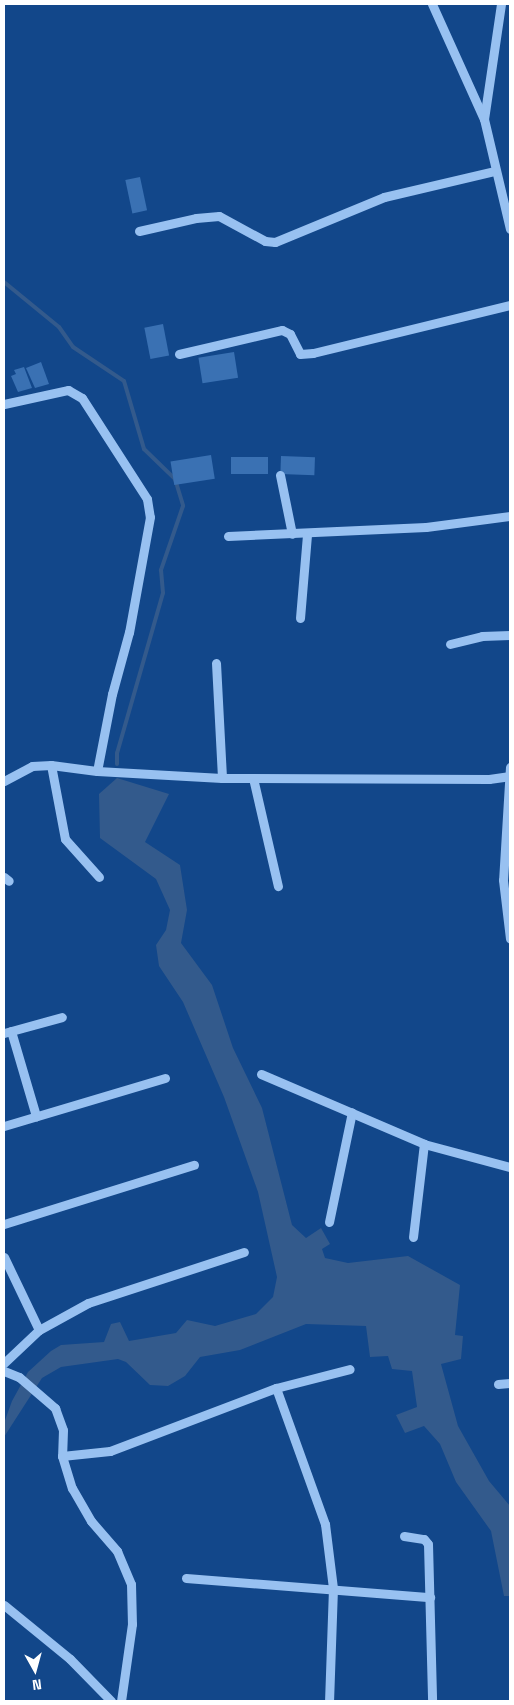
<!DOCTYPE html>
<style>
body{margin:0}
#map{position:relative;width:514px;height:1705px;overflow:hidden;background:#12478a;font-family:"Space Grotesk",sans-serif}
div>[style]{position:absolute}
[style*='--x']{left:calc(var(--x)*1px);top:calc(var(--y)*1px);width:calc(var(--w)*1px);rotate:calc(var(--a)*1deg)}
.water>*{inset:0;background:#335a8c}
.stream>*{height:4px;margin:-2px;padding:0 2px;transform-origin:2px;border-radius:2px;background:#335a8c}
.building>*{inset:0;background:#3a71b3;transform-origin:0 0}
.minor>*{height:9px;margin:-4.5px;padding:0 4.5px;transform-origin:4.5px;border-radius:4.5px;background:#98c1f1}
span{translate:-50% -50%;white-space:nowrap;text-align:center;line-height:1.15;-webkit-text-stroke:4px #12478a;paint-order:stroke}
.frame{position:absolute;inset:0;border:5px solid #fff;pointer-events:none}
.north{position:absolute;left:10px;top:1645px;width:50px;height:50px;-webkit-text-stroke:4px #12478a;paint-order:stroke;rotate:173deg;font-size:14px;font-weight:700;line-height:20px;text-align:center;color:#fff}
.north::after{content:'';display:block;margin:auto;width:18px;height:22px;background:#fff;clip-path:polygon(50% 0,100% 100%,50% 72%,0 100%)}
</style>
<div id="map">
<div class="water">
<i style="clip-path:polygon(117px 778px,169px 794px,145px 842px,180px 865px,187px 910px,181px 943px,212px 985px,233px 1048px,262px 1108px,292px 1225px,306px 1238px,321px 1228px,330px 1244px,322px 1249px,325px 1258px,348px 1263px,408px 1256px,460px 1285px,455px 1335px,463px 1336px,461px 1359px,441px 1364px,458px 1426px,489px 1481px,510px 1506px,510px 1596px,504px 1596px,491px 1531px,456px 1482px,440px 1444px,424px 1426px,405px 1433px,396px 1415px,417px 1407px,412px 1371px,392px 1369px,388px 1356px,370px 1357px,366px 1326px,306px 1324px,240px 1350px,200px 1357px,185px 1376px,168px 1386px,150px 1385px,126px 1362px,118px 1359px,61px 1367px,42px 1378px,4px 1437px,4px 1423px,12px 1401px,28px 1372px,51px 1351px,61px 1345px,104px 1342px,111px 1324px,120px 1322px,129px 1341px,176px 1333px,187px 1320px,215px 1326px,256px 1314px,273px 1297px,277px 1277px,258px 1192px,224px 1097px,183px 1002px,159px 966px,156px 945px,166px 930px,170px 910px,156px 879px,100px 838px,99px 794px)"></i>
</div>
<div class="stream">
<i style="--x:4;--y:282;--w:71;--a:39.3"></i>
<i style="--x:59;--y:327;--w:24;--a:55"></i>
<i style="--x:73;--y:347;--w:61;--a:33.7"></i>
<i style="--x:124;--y:381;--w:71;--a:73.6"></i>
<i style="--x:144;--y:449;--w:43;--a:44.1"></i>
<i style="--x:175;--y:479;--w:28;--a:73"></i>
<i style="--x:183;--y:506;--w:68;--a:109"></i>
<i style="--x:161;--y:570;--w:23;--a:85"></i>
<i style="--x:163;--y:593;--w:166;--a:106"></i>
<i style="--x:117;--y:753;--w:11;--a:90"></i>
</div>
<div class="building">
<i style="left:140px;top:177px;width:34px;height:15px;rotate:78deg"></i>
<i style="left:163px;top:324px;width:32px;height:19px;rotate:79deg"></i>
<i style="left:234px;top:352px;width:26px;height:36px;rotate:81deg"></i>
<i style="clip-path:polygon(41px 362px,49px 384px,35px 388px,26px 368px)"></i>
<i style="clip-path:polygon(24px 367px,32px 388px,18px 392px,11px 376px,16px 374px,14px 370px)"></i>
<i style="left:211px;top:455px;width:24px;height:41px;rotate:81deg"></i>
<i style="left:281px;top:456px;width:34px;height:18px;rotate:2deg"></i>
<i style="left:231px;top:457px;width:37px;height:17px"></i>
</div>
<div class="minor">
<i style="--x:432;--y:4;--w:126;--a:65.7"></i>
<i style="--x:501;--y:4;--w:116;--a:98.4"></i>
<i style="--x:484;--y:119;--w:113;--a:76.7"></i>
<i style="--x:139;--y:231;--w:58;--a:-12.8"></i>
<i style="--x:196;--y:218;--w:23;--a:-5"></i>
<i style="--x:219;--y:216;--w:52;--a:28.5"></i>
<i style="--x:265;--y:241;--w:10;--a:6"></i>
<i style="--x:275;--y:242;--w:118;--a:-22.4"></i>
<i style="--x:384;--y:197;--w:114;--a:-13.2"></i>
<i style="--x:179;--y:354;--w:106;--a:-13.1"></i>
<i style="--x:282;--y:330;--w:9;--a:27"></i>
<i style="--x:290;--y:334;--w:22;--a:63"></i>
<i style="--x:300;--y:354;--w:13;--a:-4"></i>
<i style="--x:313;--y:353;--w:203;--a:-13.7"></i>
<i style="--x:4;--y:404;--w:66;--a:-12.3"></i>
<i style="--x:68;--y:390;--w:16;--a:30"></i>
<i style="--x:82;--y:398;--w:120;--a:57.2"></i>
<i style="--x:147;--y:499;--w:18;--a:81"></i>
<i style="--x:150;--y:517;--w:117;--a:100.3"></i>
<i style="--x:129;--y:632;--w:64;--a:105.3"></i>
<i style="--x:112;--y:694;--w:78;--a:101"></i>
<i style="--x:280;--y:475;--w:60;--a:78.5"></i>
<i style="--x:228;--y:536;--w:198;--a:-2.6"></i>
<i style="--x:426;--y:527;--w:85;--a:-7.5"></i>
<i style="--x:300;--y:618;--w:84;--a:-85.2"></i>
<i style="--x:450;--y:644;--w:33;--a:-14"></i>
<i style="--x:482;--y:636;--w:28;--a:-2"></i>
<i style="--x:216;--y:663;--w:115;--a:87"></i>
<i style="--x:51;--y:765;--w:75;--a:79.3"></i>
<i style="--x:65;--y:839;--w:51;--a:48.2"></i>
<i style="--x:510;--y:767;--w:113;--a:93.5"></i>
<i style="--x:503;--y:880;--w:59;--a:83.2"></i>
<i style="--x:253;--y:778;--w:111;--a:77"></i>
<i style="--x:4;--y:781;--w:32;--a:-28"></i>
<i style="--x:32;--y:766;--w:19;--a:-3"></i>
<i style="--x:51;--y:765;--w:46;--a:7.4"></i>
<i style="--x:97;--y:771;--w:125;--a:3.2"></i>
<i style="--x:222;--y:778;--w:267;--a:0.2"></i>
<i style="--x:489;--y:779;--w:21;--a:-8"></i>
<i style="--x:4;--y:877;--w:6;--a:39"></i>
<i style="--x:11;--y:1031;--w:89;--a:73.6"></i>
<i style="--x:4;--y:1033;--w:60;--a:-15.4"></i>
<i style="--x:261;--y:1074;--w:177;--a:23.2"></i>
<i style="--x:424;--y:1144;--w:89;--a:15"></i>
<i style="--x:4;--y:1126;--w:168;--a:-16.6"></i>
<i style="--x:329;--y:1222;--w:112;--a:-78.2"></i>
<i style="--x:4;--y:1224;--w:199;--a:-17.3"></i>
<i style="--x:413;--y:1237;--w:94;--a:-83.3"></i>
<i style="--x:4;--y:1257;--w:81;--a:64.4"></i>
<i style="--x:4;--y:1363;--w:48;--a:-43.3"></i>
<i style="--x:39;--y:1330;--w:56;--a:-28.9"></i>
<i style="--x:88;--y:1303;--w:164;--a:-18.1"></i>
<i style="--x:4;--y:1371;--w:16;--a:22"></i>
<i style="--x:19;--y:1377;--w:48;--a:40.7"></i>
<i style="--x:55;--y:1408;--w:23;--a:70"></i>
<i style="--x:63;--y:1430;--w:26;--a:92"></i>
<i style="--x:62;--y:1456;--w:34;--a:73"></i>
<i style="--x:72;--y:1488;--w:38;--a:60"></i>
<i style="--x:91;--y:1521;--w:40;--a:49"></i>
<i style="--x:117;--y:1551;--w:36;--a:67"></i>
<i style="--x:131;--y:1584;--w:40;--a:88.6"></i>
<i style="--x:132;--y:1624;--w:78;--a:98.1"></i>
<i style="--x:498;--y:1384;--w:12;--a:-5"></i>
<i style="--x:276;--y:1388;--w:145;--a:70.2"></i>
<i style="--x:325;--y:1524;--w:64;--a:82.9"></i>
<i style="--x:333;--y:1588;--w:113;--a:92"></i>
<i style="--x:62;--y:1456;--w:48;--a:-5.9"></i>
<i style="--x:110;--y:1451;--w:178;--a:-20.8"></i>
<i style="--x:276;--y:1388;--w:76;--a:-14.4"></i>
<i style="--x:404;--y:1536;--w:20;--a:9"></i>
<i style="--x:424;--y:1539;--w:6;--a:51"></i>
<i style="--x:428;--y:1544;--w:157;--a:88.5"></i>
<i style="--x:186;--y:1578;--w:245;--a:4.5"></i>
<i style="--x:4;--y:1605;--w:85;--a:39.3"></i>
<i style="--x:70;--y:1659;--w:59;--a:45.7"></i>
</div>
<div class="frame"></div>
<div class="north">N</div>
</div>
